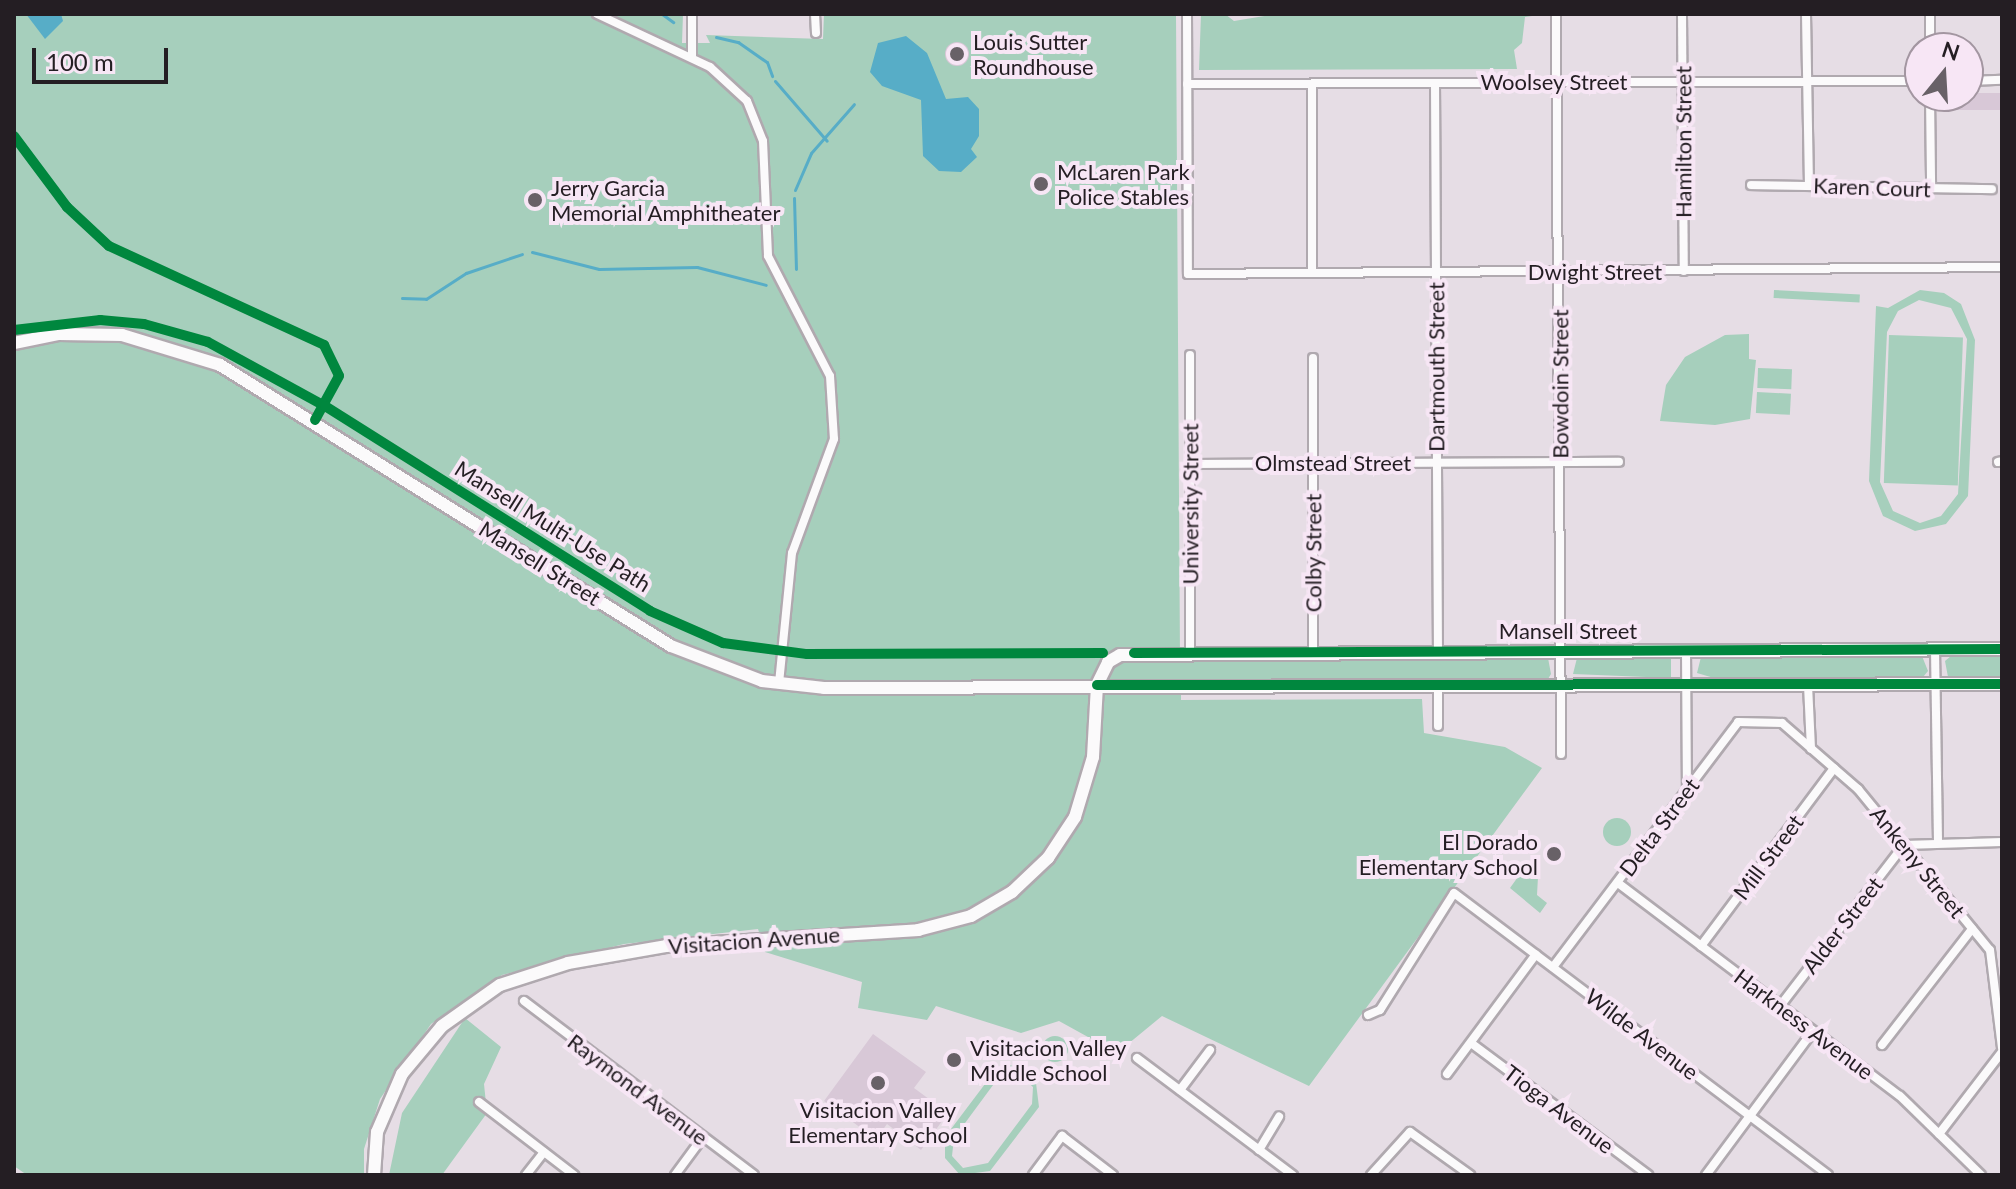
<!DOCTYPE html>
<style>
body{margin:0}
#map{position:relative;width:2016px;height:1189px;overflow:hidden;background:#e6dde5;font-family:Lato,sans-serif}
div>[style]{position:absolute}
[style*='--x']{left:calc(var(--x)*1px);top:calc(var(--y)*1px);width:calc(var(--w)*1px);rotate:calc(var(--a)*1deg)}
.green>*{inset:0;background:#a6cfbc;transform-origin:0 0}
.round{border-radius:50%}
.water>*{inset:0;background:#57adc7}
.stream>*{height:3px;margin:-1.5px;padding:0 1.5px;transform-origin:1.5px;border-radius:1.5px;background:#57adc7}
.building>*{inset:0;background:#d8c8d7;transform-origin:0 0}
.roads{filter:drop-shadow(2px 0 #b0a9af) drop-shadow(-2px 0 #b0a9af) drop-shadow(0 2px #b0a9af) drop-shadow(0 -2px #b0a9af)}
.street>*{height:8px;margin:-4px;padding:0 4px;transform-origin:4px;border-radius:4px;background:#fbfafb}
.secondary>*{height:12px;margin:-6px;padding:0 6px;transform-origin:6px;border-radius:6px;background:#fbfafb}
.cycleway>*{height:10px;margin:-5px;padding:0 5px;transform-origin:5px;border-radius:5px;background:#00873e}
.dots>*{width:22px;height:22px;translate:-50% -50%;box-sizing:border-box;border:4px solid #f7e6f5;border-radius:50%}
span{translate:-50% -50%;white-space:nowrap;text-align:center;line-height:1.15;-webkit-text-stroke:8px #f7e6f5;paint-order:stroke}
.poi-label{font-size:22px;color:#241e23}
.left{translate:0 -50%;text-align:left}
.right{translate:-100% -50%;text-align:right}
.street-label{font-size:22px;color:#241e23}
.frame{position:absolute;inset:0;border:16px solid #241e23;pointer-events:none}
.north{position:absolute;left:1904px;top:32px;width:80px;height:80px;box-sizing:border-box;background:#f7e6f5;border:2px solid #a396a1;border-radius:50%;rotate:18deg;font-size:22px;font-weight:700;line-height:32px;text-align:center;color:#241e23}
.north::after{content:'';display:block;margin:auto;width:28px;height:36px;background:#686167;clip-path:polygon(50% 0,100% 100%,50% 72%,0 100%)}
.scale{position:absolute;left:32px;top:48px;width:136px;height:36px;box-sizing:border-box;border:4px solid #241e23;border-top:0;padding-left:10px;font-size:24px;line-height:28px;white-space:nowrap;color:#241e23;-webkit-text-stroke:6px #f7e6f5;paint-order:stroke}
</style>
<div id="map">
<div class="green">
<i style="clip-path:polygon(14px 14px,683px 14px,682px 43px,710px 43px,706px 35px,823px 39px,824px 14px,1176px 14px,1180px 659px,1548px 658px,1551px 674px,1548px 679px,1181px 681px,1181px 700px,1422px 699px,1424px 733px,1505px 747px,1542px 768px,1309px 1086px,1162px 1016px,1117px 1053px,1059px 1021px,1021px 1033px,936px 1006px,927px 1020px,858px 1008px,862px 982px,765px 952px,758px 929px,624px 944px,502px 975px,431px 1024px,380px 1099px,364px 1149px,364px 1175px,27px 1175px,14px 1166px)"></i>
<i style="clip-path:polygon(1201px 14px,1225px 14px,1234px 21px,1277px 14px,1546px 14px,1525px 17px,1522px 43px,1514px 50px,1517px 69px,1199px 70px)"></i>
<i style="left:1774px;top:290px;width:86px;height:8px;rotate:3deg"></i>
<i style="clip-path:polygon(evenodd,1920px 290px,1944px 293px,1961px 304px,1975px 340px,1968px 496px,1946px 524px,1915px 531px,1883px 516px,1869px 481px,1876px 306px,1888px 308px,1920px 290px,1919px 300px,1951px 308px,1967px 339px,1958px 494px,1941px 516px,1920px 523px,1893px 511px,1880px 482px,1887px 332px,1898px 311px,1919px 300px)"></i>
<i style="clip-path:polygon(1749px 334px,1749px 359px,1756px 360px,1750px 419px,1715px 425px,1660px 421px,1666px 385px,1685px 357px,1725px 335px)"></i>
<i style="left:1889px;top:335px;width:74px;height:148px;rotate:2deg"></i>
<i style="left:1758px;top:368px;width:34px;height:20px;rotate:2deg"></i>
<i style="left:1757px;top:392px;width:34px;height:21px;rotate:3deg"></i>
<i style="clip-path:polygon(1922px 656px,1928px 671px,1923px 677px,1714px 678px,1697px 673px,1701px 657px)"></i>
<i style="clip-path:polygon(1951px 656px,2002px 656px,2002px 677px,1948px 677px,1945px 661px)"></i>
<i style="clip-path:polygon(1671px 657px,1671px 678px,1573px 674px,1577px 658px)"></i>
<i class="round" style="left:1603px;top:818px;width:28px;height:28px"></i>
<i style="clip-path:polygon(1525px 867px,1538px 877px,1537px 895px,1547px 903px,1540px 913px,1510px 888px)"></i>
<i style="clip-path:polygon(465px 1018px,501px 1047px,484px 1084px,487px 1113px,442px 1175px,389px 1175px,402px 1113px)"></i>
<i class="round" style="left:1042px;top:1036px;width:26px;height:26px"></i>
<i style="clip-path:polygon(evenodd,1010px 1065px,1035px 1075px,1039px 1107px,990px 1171px,960px 1175px,945px 1158px,945px 1137px,991px 1076px,1010px 1065px,1018px 1073px,1033px 1087px,1032px 1104px,988px 1163px,963px 1168px,952px 1156px,954px 1138px,996px 1081px,1018px 1073px)"></i>
</div>
<div class="water">
<i style="clip-path:polygon(26px 14px,61px 14px,63px 21px,45px 39px)"></i>
<i style="clip-path:polygon(906px 36px,927px 53px,946px 99px,968px 97px,979px 109px,979px 136px,971px 149px,977px 157px,961px 172px,939px 171px,923px 156px,921px 100px,882px 86px,870px 72px,878px 43px)"></i>
</div>
<div class="stream">
<i style="--x:662;--y:14;--w:14;--a:36"></i>
<i style="--x:716;--y:37;--w:23;--a:13"></i>
<i style="--x:738;--y:42;--w:35;--a:35"></i>
<i style="--x:767;--y:62;--w:15;--a:70"></i>
<i style="--x:775;--y:81;--w:79;--a:49.1"></i>
<i style="--x:795;--y:190;--w:40;--a:-66.6"></i>
<i style="--x:811;--y:153;--w:65;--a:-48.7"></i>
<i style="--x:794;--y:198;--w:71;--a:88.4"></i>
<i style="--x:532;--y:252;--w:69;--a:14.2"></i>
<i style="--x:599;--y:269;--w:98;--a:-1.2"></i>
<i style="--x:697;--y:267;--w:71;--a:14.6"></i>
<i style="--x:402;--y:298;--w:24;--a:2"></i>
<i style="--x:426;--y:299;--w:48;--a:-33"></i>
<i style="--x:466;--y:273;--w:59;--a:-18.7"></i>
</div>
<div class="building">
<i class="round" style="left:945px;top:42px;width:24px;height:24px"></i>
<i style="left:2002px;top:93px;width:17px;height:57px;rotate:90deg"></i>
<i style="clip-path:polygon(873px 1034px,926px 1072px,914px 1088px,948px 1113px,921px 1150px,887px 1124px,876px 1139px,824px 1101px)"></i>
</div>
<div class="roads">
<div class="street">
<i style="--x:597;--y:14;--w:125;--a:25.1"></i>
<i style="--x:710;--y:67;--w:50;--a:42.6"></i>
<i style="--x:747;--y:101;--w:43;--a:68.2"></i>
<i style="--x:763;--y:141;--w:115;--a:87.5"></i>
<i style="--x:768;--y:256;--w:135;--a:62.7"></i>
<i style="--x:830;--y:376;--w:63;--a:86.4"></i>
<i style="--x:834;--y:439;--w:121;--a:110.2"></i>
<i style="--x:792;--y:553;--w:132;--a:95.7"></i>
<i style="--x:692;--y:14;--w:43;--a:90"></i>
<i style="--x:815;--y:14;--w:19;--a:87"></i>
<i style="--x:1187;--y:14;--w:260;--a:89.8"></i>
<i style="--x:1188;--y:274;--w:814;--a:-0.49"></i>
<i style="--x:1556;--y:14;--w:740;--a:89.61"></i>
<i style="--x:1682;--y:14;--w:257;--a:89.6"></i>
<i style="--x:1806;--y:14;--w:171;--a:89"></i>
<i style="--x:1930;--y:14;--w:34;--a:90"></i>
<i style="--x:1968;--y:81;--w:34;--a:-2"></i>
<i style="--x:1435;--y:83;--w:569;--a:89.7"></i>
<i style="--x:1187;--y:84;--w:733;--a:-0.23"></i>
<i style="--x:1312;--y:84;--w:188;--a:90"></i>
<i style="--x:1930;--y:96;--w:88;--a:89.3"></i>
<i style="--x:1751;--y:185;--w:241;--a:1"></i>
<i style="--x:1190;--y:355;--w:298;--a:90"></i>
<i style="--x:1313;--y:358;--w:294;--a:90"></i>
<i style="--x:1998;--y:462;--w:4;--a:-14"></i>
<i style="--x:1191;--y:464;--w:428;--a:-0.3"></i>
<i style="--x:1935;--y:650;--w:192;--a:89.1"></i>
<i style="--x:1686;--y:651;--w:138;--a:89.6"></i>
<i style="--x:1808;--y:685;--w:64;--a:87.3"></i>
<i style="--x:1438;--y:686;--w:40;--a:90"></i>
<i style="--x:1618;--y:883;--w:353;--a:37.1"></i>
<i style="--x:1900;--y:1096;--w:113;--a:44.3"></i>
<i style="--x:1701;--y:946;--w:222;--a:-53.2"></i>
<i style="--x:1553;--y:967;--w:307;--a:-52.9"></i>
<i style="--x:1738;--y:722;--w:44;--a:1.3"></i>
<i style="--x:1782;--y:723;--w:101;--a:41"></i>
<i style="--x:1858;--y:789;--w:208;--a:50.7"></i>
<i style="--x:1990;--y:950;--w:99;--a:83"></i>
<i style="--x:524;--y:1001;--w:288;--a:37.1"></i>
<i style="--x:1780;--y:1006;--w:203;--a:-52.4"></i>
<i style="--x:1904;--y:845;--w:98;--a:-1.8"></i>
<i style="--x:1368;--y:1015;--w:13;--a:-23"></i>
<i style="--x:1380;--y:1010;--w:138;--a:-57.7"></i>
<i style="--x:1454;--y:893;--w:468;--a:37"></i>
<i style="--x:1471;--y:1043;--w:221;--a:36.7"></i>
<i style="--x:1882;--y:1045;--w:147;--a:-52.2"></i>
<i style="--x:1137;--y:1058;--w:195;--a:36.9"></i>
<i style="--x:1447;--y:1074;--w:149;--a:-53.4"></i>
<i style="--x:1180;--y:1090;--w:50;--a:-53.1"></i>
<i style="--x:479;--y:1102;--w:120;--a:37.5"></i>
<i style="--x:1939;--y:1134;--w:103;--a:-52.5"></i>
<i style="--x:1259;--y:1150;--w:39;--a:-59"></i>
<i style="--x:526;--y:1175;--w:29;--a:-52"></i>
<i style="--x:675;--y:1175;--w:47;--a:-53.6"></i>
<i style="--x:1033;--y:1175;--w:49;--a:-53.4"></i>
<i style="--x:1062;--y:1136;--w:64;--a:37.4"></i>
<i style="--x:1371;--y:1175;--w:58;--a:-47.8"></i>
<i style="--x:1410;--y:1132;--w:74;--a:35.6"></i>
<i style="--x:1706;--y:1175;--w:179;--a:-53.4"></i>
</div>
<div class="secondary">
<i style="--x:14;--y:343;--w:46;--a:-11.3"></i>
<i style="--x:59;--y:334;--w:63;--a:0.9"></i>
<i style="--x:122;--y:335;--w:102;--a:17"></i>
<i style="--x:220;--y:365;--w:531;--a:31.93"></i>
<i style="--x:671;--y:646;--w:97;--a:21"></i>
<i style="--x:762;--y:681;--w:62;--a:6.4"></i>
<i style="--x:824;--y:688;--w:1178;--a:-0.19"></i>
<i style="--x:374;--y:1175;--w:43;--a:-86"></i>
<i style="--x:377;--y:1132;--w:63;--a:-66.7"></i>
<i style="--x:402;--y:1074;--w:62;--a:-50.2"></i>
<i style="--x:442;--y:1026;--w:71;--a:-35.3"></i>
<i style="--x:500;--y:985;--w:71;--a:-17.9"></i>
<i style="--x:568;--y:963;--w:99;--a:-9.8"></i>
<i style="--x:666;--y:946;--w:253;--a:-3.6"></i>
<i style="--x:918;--y:930;--w:55;--a:-14.8"></i>
<i style="--x:971;--y:916;--w:48;--a:-30.3"></i>
<i style="--x:1012;--y:892;--w:50;--a:-43.4"></i>
<i style="--x:1048;--y:858;--w:49;--a:-56.6"></i>
<i style="--x:1075;--y:817;--w:63;--a:-73.3"></i>
<i style="--x:1093;--y:757;--w:72;--a:-86.8"></i>
<i style="--x:1097;--y:685;--w:25;--a:-64"></i>
<i style="--x:1108;--y:662;--w:14;--a:-30"></i>
<i style="--x:1120;--y:655;--w:882;--a:-0.39"></i>
</div>
</div>
<div class="cycleway">
<i style="--x:14;--y:136;--w:89;--a:53.3"></i>
<i style="--x:67;--y:207;--w:57;--a:42.9"></i>
<i style="--x:109;--y:246;--w:237;--a:24.7"></i>
<i style="--x:324;--y:345;--w:34;--a:64"></i>
<i style="--x:339;--y:376;--w:50;--a:118.6"></i>
<i style="--x:14;--y:330;--w:87;--a:-6.6"></i>
<i style="--x:100;--y:320;--w:44;--a:5.2"></i>
<i style="--x:144;--y:324;--w:66;--a:15.7"></i>
<i style="--x:208;--y:342;--w:133;--a:28.7"></i>
<i style="--x:325;--y:406;--w:384;--a:32.2"></i>
<i style="--x:650;--y:611;--w:80;--a:23.7"></i>
<i style="--x:723;--y:643;--w:85;--a:7.5"></i>
<i style="--x:807;--y:654;--w:296;--a:-0.2"></i>
<i style="--x:1134;--y:653;--w:868;--a:-0.26"></i>
<i style="--x:1097;--y:685;--w:905;--a:-0.06"></i>
</div>
<div class="dots">
<i style="left:957px;top:54px;background:#686167"></i>
<i style="left:1041px;top:184px;background:#686167"></i>
<i style="left:535px;top:200px;background:#686167"></i>
<i style="left:1554px;top:854px;background:#686167"></i>
<i style="left:954px;top:1060px;background:#686167"></i>
<i style="left:878px;top:1083px;background:#686167"></i>
</div>
<div class="poi-label">
<span class="left" style="left:973px;top:54px">Louis Sutter<br>Roundhouse</span>
<span class="left" style="left:1057px;top:184px">McLaren Park<br>Police Stables</span>
<span class="left" style="left:551px;top:200px">Jerry Garcia<br>Memorial Amphitheater</span>
<span class="right" style="left:1538px;top:854px">El Dorado<br>Elementary School</span>
<span class="left" style="left:970px;top:1060px">Visitacion Valley<br>Middle School</span>
<span style="left:878px;top:1122px">Visitacion Valley<br>Elementary School</span>
</div>
<div class="street-label">
<span style="left:1554px;top:82px">Woolsey Street</span>
<span style="left:1683px;top:142px;rotate:-90deg">Hamilton Street</span>
<span style="left:1872px;top:187px;rotate:2deg">Karen Court</span>
<span style="left:1595px;top:272px">Dwight Street</span>
<span style="left:1436px;top:367px;rotate:-90deg">Dartmouth Street</span>
<span style="left:1560px;top:384px;rotate:-90deg">Bowdoin Street</span>
<span style="left:1333px;top:463px">Olmstead Street</span>
<span style="left:1190px;top:504px;rotate:-90deg">University Street</span>
<span style="left:553px;top:526px;rotate:32deg">Mansell Multi-Use Path</span>
<span style="left:1313px;top:553px;rotate:-90deg">Colby Street</span>
<span style="left:540px;top:563px;rotate:32deg">Mansell Street</span>
<span style="left:1568px;top:631px">Mansell Street</span>
<span style="left:1659px;top:827px;rotate:-53deg">Delta Street</span>
<span style="left:1768px;top:857px;rotate:-53deg">Mill Street</span>
<span style="left:1918px;top:862px;rotate:51deg">Ankeny Street</span>
<span style="left:1842px;top:925px;rotate:-52deg">Alder Street</span>
<span style="left:754px;top:940px;rotate:-4deg">Visitacion Avenue</span>
<span style="left:1804px;top:1024px;rotate:37deg">Harkness Avenue</span>
<span style="left:1642px;top:1034px;rotate:37deg">Wilde Avenue</span>
<span style="left:638px;top:1089px;rotate:37deg">Raymond Avenue</span>
<span style="left:1559px;top:1109px;rotate:37deg">Tioga Avenue</span>
</div>
<div class="frame"></div>
<div class="north">N</div>
<div class="scale">100 m</div>
</div>
